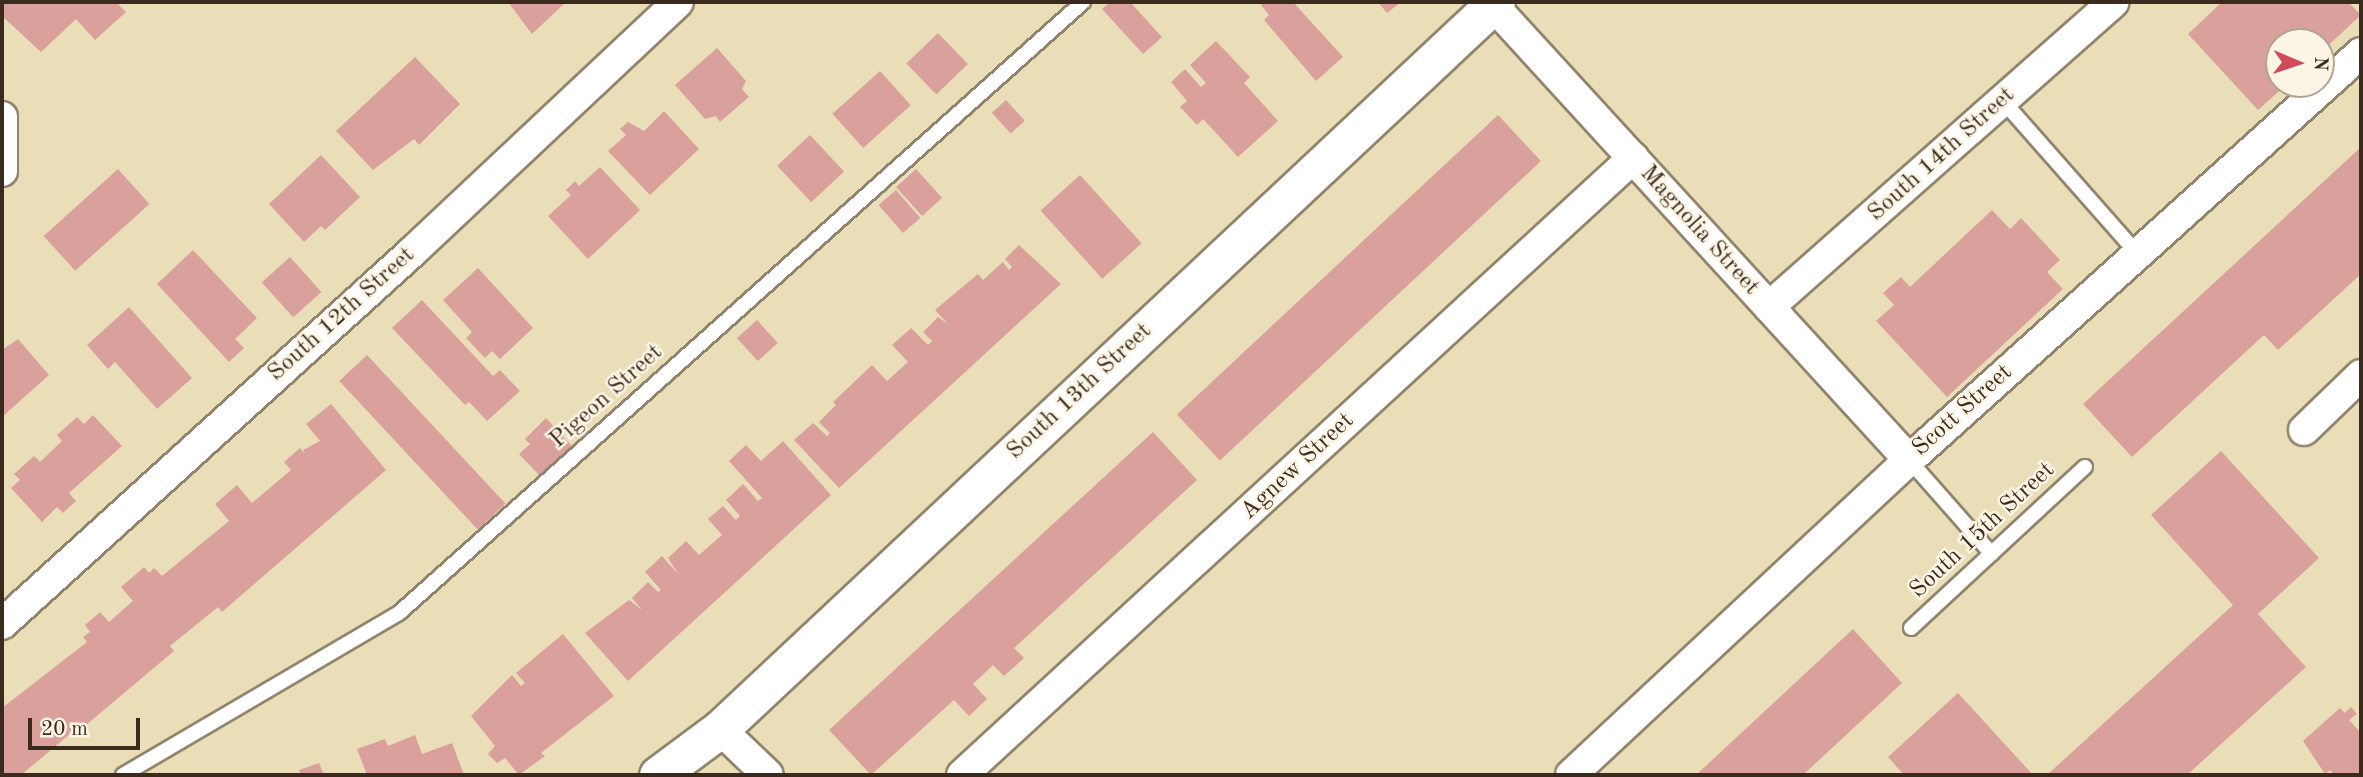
<!DOCTYPE html>
<style>
body{margin:0}
#map{position:relative;width:2363px;height:777px;overflow:hidden;background:#eadeb9;font-family:"Old Standard TT",serif}
div>[style]{position:absolute}
[style*='--x']{left:calc(var(--x)*1px);top:calc(var(--y)*1px);width:calc(var(--w)*1px);rotate:calc(var(--a)*1deg)}
.building>*{inset:0;background:#daa19c;transform-origin:0 0}
.roads{filter:drop-shadow(2px 0 #92846c) drop-shadow(-2px 0 #92846c) drop-shadow(0 2px #92846c) drop-shadow(0 -2px #92846c)}
.service>*{height:14px;margin:-7px;padding:0 7px;transform-origin:7px;border-radius:7px;background:#fff}
.minor>*{height:30px;margin:-15px;padding:0 15px;transform-origin:15px;border-radius:15px;background:#fff}
.tertiary>*{height:37px;margin:-18.5px;padding:0 18.5px;transform-origin:18.5px;border-radius:18.5px;background:#fff}
span{translate:-50% -50%;white-space:nowrap;text-align:center;line-height:1.15;-webkit-text-stroke:5px #fcf5e5;paint-order:stroke}
.street-label{font-size:24px;color:#3b2a1e}
.frame{position:absolute;inset:0;border:4px solid #3b2a1e;pointer-events:none}
.north{position:absolute;left:2265px;top:28px;width:70px;height:70px;box-sizing:border-box;background:#fcf5e5;border:2px solid #afa495;border-radius:50%;rotate:92deg;font-size:19px;font-weight:700;line-height:28px;text-align:center;color:#3b2a1e}
.north::after{content:'';display:block;margin:auto;width:24px;height:32px;background:#d1495b;clip-path:polygon(50% 0,100% 100%,50% 72%,0 100%)}
.scale{position:absolute;left:28px;top:718px;width:112px;height:32px;box-sizing:border-box;border:4px solid #3b2a1e;border-top:0;padding-left:9px;font-size:21px;line-height:24px;white-space:nowrap;color:#3b2a1e;-webkit-text-stroke:5px #fcf5e5;paint-order:stroke}
</style>
<div id="map">
<div class="building">
<i style="clip-path:polygon(2px 2px,116px 2px,126px 12px,95px 40px,76px 19px,41px 52px,2px 16px)"></i>
<i style="clip-path:polygon(508px 2px,566px 2px,532px 34px)"></i>
<i style="clip-path:polygon(1110px 2px,1130px 2px,1162px 37px,1143px 54px,1102px 9px)"></i>
<i style="clip-path:polygon(1265px 2px,1293px 2px,1343px 57px,1316px 81px,1264px 20px,1269px 15px,1261px 5px)"></i>
<i style="clip-path:polygon(1378px 2px,1401px 2px,1387px 13px)"></i>
<i style="clip-path:polygon(2222px 2px,2348px 2px,2361px 15px,2321px 52px,2321px 42px,2279px 42px,2279px 84px,2287px 84px,2258px 110px,2188px 34px)"></i>
<i style="left:938px;top:33px;width:43px;height:44px;rotate:46deg"></i>
<i style="clip-path:polygon(1216px 41px,1250px 77px,1244px 83px,1278px 121px,1238px 157px,1203px 119px,1197px 125px,1180px 107px,1187px 101px,1171px 82px,1185px 69px,1201px 87px,1206px 83px,1190px 65px)"></i>
<i style="clip-path:polygon(717px 48px,746px 81px,742px 89px,749px 97px,720px 122px,716px 116px,705px 119px,675px 85px)"></i>
<i style="clip-path:polygon(415px 57px,460px 104px,419px 145px,414px 139px,373px 170px,336px 131px)"></i>
<i style="left:880px;top:71px;width:46px;height:64px;rotate:48deg"></i>
<i style="left:1006px;top:100px;width:28px;height:19px;rotate:48deg"></i>
<i style="clip-path:polygon(664px 111px,699px 149px,650px 195px,608px 151px,626px 135px,620px 129px,628px 122px,644px 131px)"></i>
<i style="left:1498px;top:115px;width:63px;height:439px;rotate:47deg"></i>
<i style="left:810px;top:135px;width:50px;height:45px;rotate:47deg"></i>
<i style="clip-path:polygon(2361px 147px,2361px 274px,2278px 350px,2264px 335px,2132px 457px,2083px 404px)"></i>
<i style="clip-path:polygon(321px 155px,360px 197px,325px 230px,321px 226px,304px 242px,269px 204px)"></i>
<i style="clip-path:polygon(600px 167px,640px 210px,588px 259px,548px 216px,571px 195px,566px 190px,575px 181px,579px 186px)"></i>
<i style="left:118px;top:169px;width:47px;height:100px;rotate:48deg"></i>
<i style="left:916px;top:169px;width:39px;height:27px;rotate:48deg"></i>
<i style="left:1080px;top:175px;width:92px;height:53px;rotate:48deg"></i>
<i style="left:896px;top:190px;width:37px;height:23px;rotate:49deg"></i>
<i style="clip-path:polygon(1992px 210px,2010px 229px,2021px 218px,2060px 260px,2047px 272px,2063px 289px,1947px 397px,1876px 321px,1894px 305px,1883px 293px,1901px 277px,1910px 287px)"></i>
<i style="clip-path:polygon(1019px 245px,1061px 284px,839px 488px,794px 440px,813px 423px,827px 436px,830px 433px,819px 422px,836px 405px,833px 402px,872px 365px,887px 381px,908px 362px,892px 345px,911px 328px,928px 345px,932px 341px,923px 332px,938px 317px,948px 324px,935px 310px,978px 274px,983px 280px,1003px 262px,1009px 270px,1012px 267px,1005px 259px)"></i>
<i style="clip-path:polygon(193px 250px,257px 318px,235px 339px,244px 348px,229px 362px,157px 284px)"></i>
<i style="left:290px;top:257px;width:47px;height:38px;rotate:48deg"></i>
<i style="clip-path:polygon(478px 268px,533px 328px,500px 359px,492px 351px,485px 358px,466px 338px,472px 332px,443px 300px)"></i>
<i style="clip-path:polygon(422px 300px,493px 376px,500px 370px,520px 391px,487px 421px,469px 402px,465px 405px,392px 328px)"></i>
<i style="clip-path:polygon(129px 307px,192px 378px,157px 409px,115px 362px,108px 369px,87px 345px)"></i>
<i style="left:757px;top:320px;width:31px;height:27px;rotate:48deg"></i>
<i style="clip-path:polygon(18px 339px,49px 375px,2px 417px,2px 350px)"></i>
<i style="left:367px;top:355px;width:203px;height:38px;rotate:47deg"></i>
<i style="clip-path:polygon(331px 404px,386px 470px,222px 612px,218px 607px,170px 646px,174px 651px,79px 731px,77px 728px,21px 775px,2px 775px,2px 708px,87px 642px,83px 637px,90px 632px,85px 625px,100px 612px,109px 622px,133px 601px,121px 587px,144px 567px,149px 573px,154px 568px,162px 576px,229px 521px,215px 504px,237px 485px,252px 503px,291px 470px,284px 462px,300px 448px,305px 454px,303px 450px,320px 441px,306px 424px)"></i>
<i style="clip-path:polygon(93px 415px,122px 446px,69px 493px,76px 501px,63px 513px,57px 507px,42px 522px,11px 488px,20px 480px,14px 474px,34px 456px,40px 462px,62px 441px,57px 435px,77px 417px,84px 424px)"></i>
<i style="clip-path:polygon(546px 418px,572px 446px,540px 476px,519px 454px,530px 444px,525px 439px)"></i>
<i style="clip-path:polygon(1153px 432px,1197px 480px,1014px 648px,1024px 658px,1004px 676px,993px 665px,973px 684px,987px 699px,969px 716px,954px 700px,871px 775px,829px 730px)"></i>
<i style="clip-path:polygon(783px 441px,831px 495px,628px 681px,585px 633px,629px 600px,642px 610px,632px 598px,648px 582px,658px 592px,661px 590px,645px 572px,662px 556px,678px 574px,668px 558px,686px 541px,699px 555px,722px 535px,708px 519px,723px 506px,736px 520px,740px 516px,726px 500px,743px 484px,758px 501px,762px 498px,729px 461px,746px 445px,761px 461px)"></i>
<i style="clip-path:polygon(2221px 451px,2319px 558px,2258px 614px,2306px 667px,2187px 775px,2047px 775px,2233px 605px,2151px 515px)"></i>
<i style="clip-path:polygon(1853px 629px,1902px 683px,1803px 775px,1696px 775px)"></i>
<i style="clip-path:polygon(563px 634px,614px 696px,541px 753px,545px 756px,519px 775px,505px 758px,497px 763px,488px 754px,495px 746px,471px 716px,512px 675px,521px 686px,525px 683px,516px 673px)"></i>
<i style="clip-path:polygon(1958px 693px,2033px 775px,1904px 775px,1888px 757px)"></i>
<i style="clip-path:polygon(2351px 707px,2357px 714px,2349px 720px,2361px 733px,2361px 775px,2334px 775px,2330px 770px,2325px 774px,2303px 741px,2340px 708px,2345px 713px)"></i>
<i style="clip-path:polygon(415px 735px,422px 754px,452px 743px,464px 775px,367px 775px,357px 749px,385px 739px,388px 746px)"></i>
<i style="clip-path:polygon(319px 763px,324px 775px,301px 775px,299px 770px)"></i>
</div>
<div class="roads">
<div class="service">
<i style="--x:2003;--y:101;--w:204;--a:48.6"></i>
<i style="--x:1909;--y:460;--w:125;--a:48.6"></i>
<i style="--x:1911;--y:628;--w:237;--a:-42.8"></i>
<i style="--x:123;--y:775;--w:320;--a:-30.4"></i>
<i style="--x:399;--y:613;--w:917;--a:-41.77"></i>
</div>
<div class="minor">
<i style="--x:1490;--y:2;--w:621;--a:47.55"></i>
<i style="--x:2;--y:117;--w:54;--a:90"></i>
<i style="--x:1769;--y:307;--w:460;--a:-41.5"></i>
<i style="--x:2304;--y:430;--w:79;--a:-44"></i>
<i style="--x:2;--y:624;--w:552;--a:-42.21"></i>
<i style="--x:411;--y:253;--w:366;--a:-43.2"></i>
<i style="--x:720;--y:729;--w:66;--a:43.8"></i>
<i style="--x:962;--y:775;--w:912;--a:-42.6"></i>
<i style="--x:1571;--y:775;--w:462;--a:-43"></i>
<i style="--x:1909;--y:460;--w:608;--a:-42"></i>
</div>
<div class="tertiary">
<i style="--x:658;--y:775;--w:77;--a:-36.6"></i>
<i style="--x:720;--y:729;--w:1063;--a:-43.13"></i>
</div>
</div>
<div class="street-label">
<span style="left:1942px;top:155px;rotate:-42deg">South 14th Street</span>
<span style="left:1699px;top:231px;rotate:48deg">Magnolia Street</span>
<span style="left:342px;top:315px;rotate:-42deg">South 12th Street</span>
<span style="left:1080px;top:392px;rotate:-43deg">South 13th Street</span>
<span style="left:607px;top:397px;rotate:-42deg">Pigeon Street</span>
<span style="left:1963px;top:411px;rotate:-42deg">Scott Street</span>
<span style="left:1298px;top:467px;rotate:-43deg">Agnew Street</span>
<span style="left:1983px;top:531px;rotate:-43deg">South 15th Street</span>
</div>
<div class="frame"></div>
<div class="north">N</div>
<div class="scale">20 m</div>
</div>
